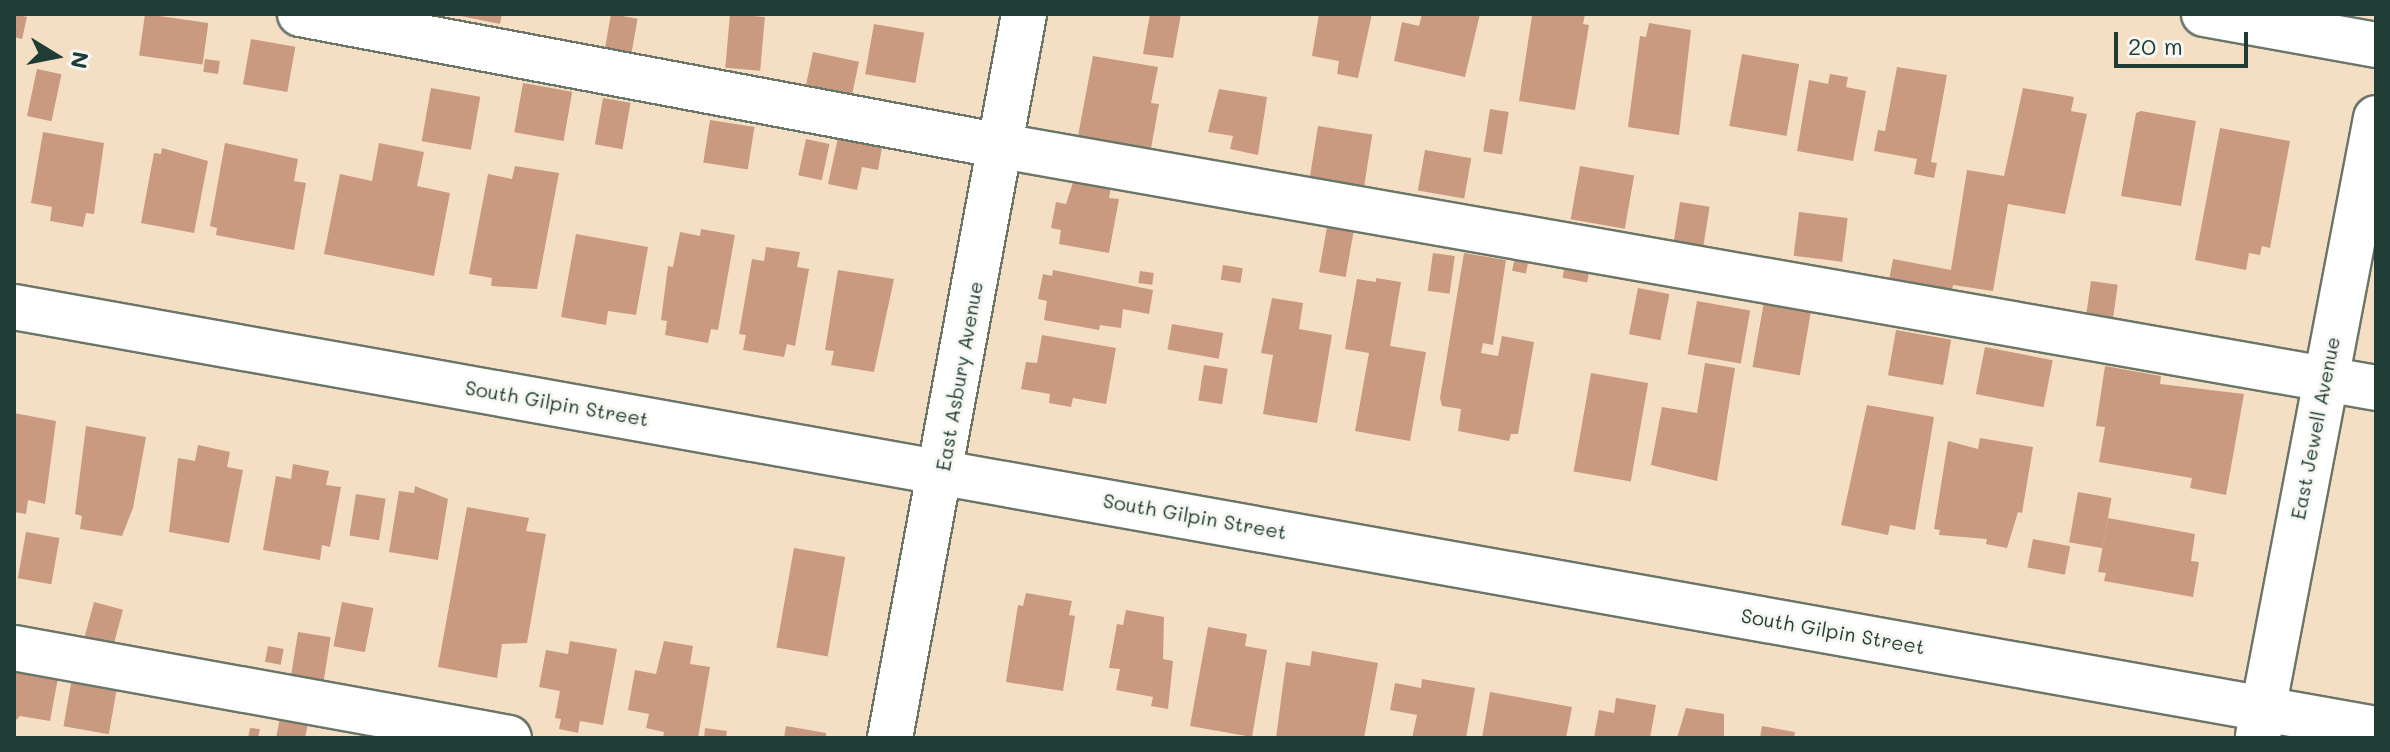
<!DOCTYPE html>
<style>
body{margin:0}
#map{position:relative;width:2390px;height:752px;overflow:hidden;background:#f4dfc5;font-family:Mali,sans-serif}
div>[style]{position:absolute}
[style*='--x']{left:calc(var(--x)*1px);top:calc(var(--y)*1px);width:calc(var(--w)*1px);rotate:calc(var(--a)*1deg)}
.building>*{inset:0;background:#c99a7f;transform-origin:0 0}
.roads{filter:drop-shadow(2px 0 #6a7667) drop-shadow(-2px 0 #6a7667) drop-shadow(0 2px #6a7667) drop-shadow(0 -2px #6a7667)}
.minor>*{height:44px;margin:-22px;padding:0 22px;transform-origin:22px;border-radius:22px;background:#fff}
span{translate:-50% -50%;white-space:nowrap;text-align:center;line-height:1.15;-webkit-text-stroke:6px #f6f6f2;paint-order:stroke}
.street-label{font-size:20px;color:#1f3d34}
.frame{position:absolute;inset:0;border:16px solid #1f3d34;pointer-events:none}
.north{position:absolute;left:16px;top:16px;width:80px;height:80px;-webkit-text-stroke:6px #f6f6f2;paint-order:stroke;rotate:100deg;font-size:22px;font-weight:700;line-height:32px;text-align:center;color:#1f3d34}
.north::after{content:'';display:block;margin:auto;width:28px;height:36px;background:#1f3d34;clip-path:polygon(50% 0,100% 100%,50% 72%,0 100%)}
.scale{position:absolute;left:2114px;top:32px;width:134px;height:36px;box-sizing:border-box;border:4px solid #1f3d34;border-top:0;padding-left:10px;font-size:24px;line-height:28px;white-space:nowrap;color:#1f3d34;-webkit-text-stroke:6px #f6f6f2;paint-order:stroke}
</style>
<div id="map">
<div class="building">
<i style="clip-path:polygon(14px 14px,27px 17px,22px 39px,14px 37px)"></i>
<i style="left:145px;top:14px;width:64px;height:42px;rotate:8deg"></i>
<i style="clip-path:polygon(451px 14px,502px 14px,500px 24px)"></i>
<i style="left:611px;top:14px;width:27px;height:42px;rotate:10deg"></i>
<i style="left:730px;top:14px;width:35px;height:54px;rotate:5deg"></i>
<i style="clip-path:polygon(1150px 14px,1181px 14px,1173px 58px,1143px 54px)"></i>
<i style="clip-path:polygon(1319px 14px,1372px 14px,1358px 78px,1337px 74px,1339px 61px,1312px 56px)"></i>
<i style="clip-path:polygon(1422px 14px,1480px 14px,1465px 77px,1394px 61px,1402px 22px,1419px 26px)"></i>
<i style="clip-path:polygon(1540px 14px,1585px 14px,1583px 24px,1589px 25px,1575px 110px,1519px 101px,1532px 16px)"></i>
<i style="clip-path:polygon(1649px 23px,1691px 30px,1679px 135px,1628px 127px,1640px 36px,1646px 37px)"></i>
<i style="left:874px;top:24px;width:51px;height:51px;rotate:10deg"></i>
<i style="left:251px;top:39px;width:45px;height:46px;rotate:10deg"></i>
<i style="left:813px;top:52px;width:47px;height:44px;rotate:12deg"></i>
<i style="left:1742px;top:54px;width:58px;height:73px;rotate:10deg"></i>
<i style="clip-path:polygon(1093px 56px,1158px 67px,1151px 103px,1159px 104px,1150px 154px,1104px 149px,1105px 141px,1078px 136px)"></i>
<i style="left:205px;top:59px;width:15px;height:13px;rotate:8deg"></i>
<i style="clip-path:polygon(1897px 67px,1947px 75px,1931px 162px,1937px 163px,1934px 178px,1914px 174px,1917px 159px,1874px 151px,1878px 130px,1885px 131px)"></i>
<i style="left:37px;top:69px;width:25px;height:48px;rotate:12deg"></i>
<i style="clip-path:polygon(1830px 74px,1848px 77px,1846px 87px,1866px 91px,1853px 161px,1797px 151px,1809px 80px,1828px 84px)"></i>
<i style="left:523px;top:83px;width:50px;height:50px;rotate:10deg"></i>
<i style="left:431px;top:88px;width:50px;height:54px;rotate:10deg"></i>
<i style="clip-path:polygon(2023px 88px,2074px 97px,2071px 111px,2087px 114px,2065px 214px,2008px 204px,1993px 291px,1953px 285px,1950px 301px,1887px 291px,1893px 259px,1951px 270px,1967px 170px,2004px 176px)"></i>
<i style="clip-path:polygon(1219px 89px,1267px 97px,1258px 155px,1230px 149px,1233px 136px,1208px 132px)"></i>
<i style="left:603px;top:98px;width:28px;height:47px;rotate:10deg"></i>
<i style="left:1490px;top:109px;width:19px;height:43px;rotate:9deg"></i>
<i style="clip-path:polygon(2141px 111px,2196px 121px,2181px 206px,2121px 196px,2136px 113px)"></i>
<i style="left:710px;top:120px;width:45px;height:43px;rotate:9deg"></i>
<i style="left:1318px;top:126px;width:55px;height:54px;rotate:9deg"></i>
<i style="clip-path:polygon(2220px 128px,2290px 141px,2270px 248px,2262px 246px,2260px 255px,2249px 253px,2246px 270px,2195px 260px)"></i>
<i style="clip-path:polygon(43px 132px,104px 143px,94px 214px,86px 213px,83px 227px,50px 221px,52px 207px,31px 203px)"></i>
<i style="clip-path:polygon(839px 133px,883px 142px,878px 170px,862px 167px,857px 190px,828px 184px)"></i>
<i style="left:806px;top:139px;width:24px;height:37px;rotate:12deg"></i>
<i style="clip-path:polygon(225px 143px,298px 159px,294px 181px,306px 183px,294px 250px,216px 235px,217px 228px,210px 226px)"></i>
<i style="clip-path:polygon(379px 143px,424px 152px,417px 186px,450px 193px,434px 276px,324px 254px,340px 174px,372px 181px)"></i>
<i style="clip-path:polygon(162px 148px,208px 161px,194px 233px,141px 223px,154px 153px,161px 154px)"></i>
<i style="left:1425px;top:150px;width:47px;height:41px;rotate:10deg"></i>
<i style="clip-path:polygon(515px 166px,559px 173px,537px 289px,491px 286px,492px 278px,469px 274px,488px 174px,512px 179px)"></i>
<i style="left:1580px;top:166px;width:55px;height:54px;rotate:10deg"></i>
<i style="clip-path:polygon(1075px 176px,1112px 182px,1109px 198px,1119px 199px,1109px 253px,1059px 244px,1061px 230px,1051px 228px,1056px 202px,1066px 204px)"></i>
<i style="left:1680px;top:202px;width:30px;height:42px;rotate:9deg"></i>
<i style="left:1799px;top:212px;width:49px;height:44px;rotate:7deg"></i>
<i style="left:1327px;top:227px;width:27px;height:46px;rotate:10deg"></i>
<i style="clip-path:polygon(701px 229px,735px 235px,718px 330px,711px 329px,708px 343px,665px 335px,667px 321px,661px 320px,668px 266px,673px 267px,680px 232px,700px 236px)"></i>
<i style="clip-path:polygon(576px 234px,648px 247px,636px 315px,608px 311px,606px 325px,561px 317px)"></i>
<i style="clip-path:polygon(766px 247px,800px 252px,797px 267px,809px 269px,795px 346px,787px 344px,784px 357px,743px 350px,746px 335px,739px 334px,752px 259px,764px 261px)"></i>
<i style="left:1433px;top:253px;width:22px;height:38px;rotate:8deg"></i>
<i style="clip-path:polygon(1464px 253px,1506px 260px,1493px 345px,1483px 343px,1481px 353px,1498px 356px,1502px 336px,1534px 342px,1518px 434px,1511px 434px,1509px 441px,1458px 431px,1461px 409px,1442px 406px,1440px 398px)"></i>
<i style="left:1515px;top:257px;width:14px;height:14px;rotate:12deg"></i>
<i style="left:1223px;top:265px;width:20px;height:15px;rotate:9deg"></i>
<i style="left:1565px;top:265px;width:25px;height:13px;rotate:11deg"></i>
<i style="clip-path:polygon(838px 270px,894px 279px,874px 372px,831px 365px,834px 351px,825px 350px)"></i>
<i style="clip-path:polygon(1053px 270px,1153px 290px,1149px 314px,1123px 309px,1121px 328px,1100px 325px,1099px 330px,1044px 320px,1047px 301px,1038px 299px,1043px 274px,1052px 276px)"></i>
<i style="left:1140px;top:271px;width:14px;height:12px;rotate:8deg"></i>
<i style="clip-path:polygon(1376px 278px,1401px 282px,1390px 346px,1426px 352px,1410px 441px,1355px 431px,1369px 353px,1345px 349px,1357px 279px,1376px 282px)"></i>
<i style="left:2091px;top:281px;width:27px;height:40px;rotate:8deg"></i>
<i style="left:1638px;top:288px;width:32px;height:47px;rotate:11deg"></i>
<i style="left:1765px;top:296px;width:48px;height:72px;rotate:10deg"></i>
<i style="clip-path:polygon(1272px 298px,1303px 303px,1299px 329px,1332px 335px,1317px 423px,1263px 414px,1273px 355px,1261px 353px)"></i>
<i style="left:1697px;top:301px;width:54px;height:54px;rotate:10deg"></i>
<i style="left:1172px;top:324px;width:52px;height:26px;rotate:10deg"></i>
<i style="left:1896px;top:330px;width:56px;height:46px;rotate:10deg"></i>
<i style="clip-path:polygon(1042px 335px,1116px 348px,1106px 404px,1073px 398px,1071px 407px,1049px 403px,1050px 394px,1021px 389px,1026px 362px,1037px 363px)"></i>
<i style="left:1985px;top:347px;width:69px;height:48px;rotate:11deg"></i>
<i style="clip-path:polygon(1705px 363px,1735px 368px,1717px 481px,1651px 465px,1662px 407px,1697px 413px)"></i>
<i style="left:1204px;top:365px;width:24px;height:36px;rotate:9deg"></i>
<i style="clip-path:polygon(2105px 366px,2161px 376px,2160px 384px,2244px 394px,2226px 495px,2190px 488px,2192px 478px,2099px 462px,2105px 427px,2096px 426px)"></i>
<i style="left:1591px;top:373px;width:58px;height:100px;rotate:10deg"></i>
<i style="clip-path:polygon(1867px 405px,1934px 417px,1915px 530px,1890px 525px,1888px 535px,1841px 525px)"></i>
<i style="clip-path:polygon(14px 413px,56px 421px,45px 504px,28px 500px,26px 514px,14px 512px)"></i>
<i style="clip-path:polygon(86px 426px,146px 437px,133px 508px,122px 536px,80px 529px,82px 516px,75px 514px)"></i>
<i style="clip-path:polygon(1980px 438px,2033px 447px,2022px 513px,2018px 512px,2007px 548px,1986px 544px,1987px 539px,1939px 535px,1940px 530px,1934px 529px,1948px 441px,1978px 449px)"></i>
<i style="clip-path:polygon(198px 445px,230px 452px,227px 467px,243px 470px,229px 543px,169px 532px,178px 458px,195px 461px)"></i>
<i style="clip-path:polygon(293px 464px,329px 471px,326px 485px,341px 487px,330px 547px,322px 545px,320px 560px,263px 550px,276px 476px,291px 479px)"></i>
<i style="clip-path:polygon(415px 486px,448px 499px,438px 560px,389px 552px,399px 491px,414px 493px)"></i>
<i style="left:2078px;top:492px;width:34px;height:51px;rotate:10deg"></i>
<i style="left:356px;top:494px;width:30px;height:42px;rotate:9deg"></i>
<i style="clip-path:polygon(467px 507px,529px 518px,526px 531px,546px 534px,527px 643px,502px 644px,497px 678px,438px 667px)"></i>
<i style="clip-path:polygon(2108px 518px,2195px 534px,2191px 561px,2199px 562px,2193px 597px,2104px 581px,2106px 573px,2098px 572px)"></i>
<i style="left:26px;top:532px;width:34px;height:47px;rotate:10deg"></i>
<i style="left:2033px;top:539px;width:38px;height:29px;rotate:11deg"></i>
<i style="left:794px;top:548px;width:52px;height:101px;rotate:10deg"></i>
<i style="clip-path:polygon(1026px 593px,1072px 601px,1069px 615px,1075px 616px,1063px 691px,1006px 682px,1018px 605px,1023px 606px)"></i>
<i style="left:94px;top:602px;width:30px;height:45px;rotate:15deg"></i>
<i style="left:342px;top:602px;width:32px;height:45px;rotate:11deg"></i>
<i style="clip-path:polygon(1126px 610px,1164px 617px,1163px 659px,1173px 661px,1168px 709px,1151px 706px,1153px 697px,1116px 690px,1120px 669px,1109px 668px,1117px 624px,1123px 625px)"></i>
<i style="clip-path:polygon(1208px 627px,1247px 634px,1245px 646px,1267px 650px,1252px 737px,1190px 726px)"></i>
<i style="left:298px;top:632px;width:33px;height:53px;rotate:9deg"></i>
<i style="clip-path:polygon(570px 641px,617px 649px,603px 725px,580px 721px,578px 733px,559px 729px,561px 719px,555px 718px,560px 691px,539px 687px,546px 650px,568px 654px)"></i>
<i style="clip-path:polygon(664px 641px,693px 646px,690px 664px,710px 667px,698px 738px,663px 738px,664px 732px,646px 728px,649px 714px,628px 710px,635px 670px,656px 674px)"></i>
<i style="left:268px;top:646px;width:16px;height:16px;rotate:11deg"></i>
<i style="clip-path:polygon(1312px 651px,1378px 663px,1364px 738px,1276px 738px,1286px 662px,1310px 666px)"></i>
<i style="clip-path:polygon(14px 670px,58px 678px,50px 721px,20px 716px,14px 722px)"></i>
<i style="left:72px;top:678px;width:46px;height:49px;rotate:10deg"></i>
<i style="clip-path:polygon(1422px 679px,1475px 688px,1466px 738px,1412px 738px,1417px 715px,1390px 710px,1395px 683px,1421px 688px)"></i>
<i style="clip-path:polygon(1490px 692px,1572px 707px,1566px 738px,1482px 738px)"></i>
<i style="clip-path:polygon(1616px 698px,1656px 705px,1650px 738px,1594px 738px,1599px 710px,1614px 713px)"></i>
<i style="clip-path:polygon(1686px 708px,1724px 714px,1724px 738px,1677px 738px)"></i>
<i style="clip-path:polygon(281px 713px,309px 718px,305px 738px,276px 738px)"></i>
<i style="clip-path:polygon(786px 726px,826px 733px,826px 738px,784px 738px)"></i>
<i style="clip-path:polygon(1762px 726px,1795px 732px,1794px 738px,1760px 738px)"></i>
<i style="clip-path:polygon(250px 728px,260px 729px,258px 738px,248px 738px)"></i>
<i style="clip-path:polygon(705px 728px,727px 731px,726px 738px,704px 738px)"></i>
</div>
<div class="roads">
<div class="minor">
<i style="--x:300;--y:14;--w:713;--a:10.66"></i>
<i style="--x:1001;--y:146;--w:1396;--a:9.98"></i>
<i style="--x:2204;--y:14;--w:175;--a:10.2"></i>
<i style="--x:14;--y:307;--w:2399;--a:10.13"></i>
<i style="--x:14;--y:648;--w:503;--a:10.3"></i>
<i style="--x:2258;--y:736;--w:629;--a:-79.19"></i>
<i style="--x:890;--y:738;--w:736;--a:-79.51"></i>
</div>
</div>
<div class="street-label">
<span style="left:959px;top:376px;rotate:-80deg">East Asbury Avenue</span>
<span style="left:557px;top:403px;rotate:10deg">South Gilpin Street</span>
<span style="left:2315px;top:428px;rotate:-79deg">East Jewell Avenue</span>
<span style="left:1195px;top:516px;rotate:10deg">South Gilpin Street</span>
<span style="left:1833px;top:631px;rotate:10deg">South Gilpin Street</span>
</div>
<div class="frame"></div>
<div class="north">N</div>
<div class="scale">20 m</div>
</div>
